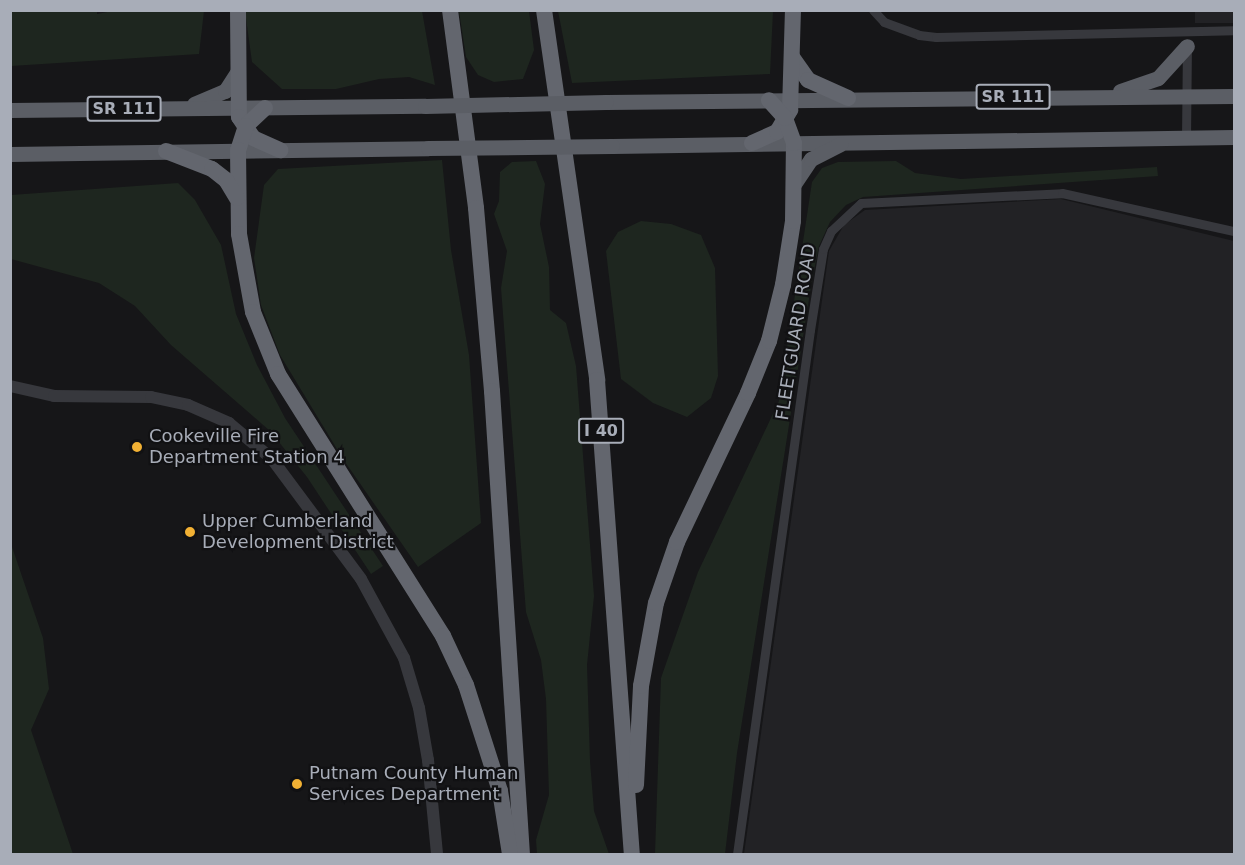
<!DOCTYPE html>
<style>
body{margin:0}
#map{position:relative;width:1245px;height:865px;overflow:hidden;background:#161618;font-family:"DejaVu Sans",sans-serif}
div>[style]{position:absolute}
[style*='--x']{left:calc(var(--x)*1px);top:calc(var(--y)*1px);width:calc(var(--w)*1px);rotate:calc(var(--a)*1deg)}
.built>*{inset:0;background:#222225;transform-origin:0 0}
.green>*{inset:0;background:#1e261f}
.minor>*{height:9px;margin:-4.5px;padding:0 4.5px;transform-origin:4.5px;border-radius:4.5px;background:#37383d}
.tertiary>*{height:12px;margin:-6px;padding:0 6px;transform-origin:6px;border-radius:6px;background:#37383d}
.trunk>*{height:15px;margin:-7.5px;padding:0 7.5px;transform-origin:7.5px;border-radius:7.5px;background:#5b5e65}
.motorway>*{height:16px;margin:-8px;padding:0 8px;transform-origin:8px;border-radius:8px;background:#63666e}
.trunk-bridge>*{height:15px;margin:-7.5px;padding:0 7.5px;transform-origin:7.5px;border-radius:7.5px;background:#5b5e65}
.dots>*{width:16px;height:16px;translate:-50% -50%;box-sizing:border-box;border:3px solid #111113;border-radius:50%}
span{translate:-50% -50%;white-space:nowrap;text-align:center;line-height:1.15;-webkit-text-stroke:4.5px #111113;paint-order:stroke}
.shield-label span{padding:2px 4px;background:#111113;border:2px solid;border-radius:4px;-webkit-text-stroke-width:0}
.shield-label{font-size:16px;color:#a8adb8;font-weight:700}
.street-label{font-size:18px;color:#a8adb8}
.poi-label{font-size:18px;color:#a8adb8}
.left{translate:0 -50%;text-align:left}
.frame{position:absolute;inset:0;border:12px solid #a8adb8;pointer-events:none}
</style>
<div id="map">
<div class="built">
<i style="left:1195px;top:11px;width:39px;height:12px"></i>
<i style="clip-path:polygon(1061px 199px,1234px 241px,1234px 854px,744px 854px,829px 251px,844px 225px,865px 210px)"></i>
</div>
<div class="green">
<i style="clip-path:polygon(97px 11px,97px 14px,118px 10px,204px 11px,199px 54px,11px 66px,11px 11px)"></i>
<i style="clip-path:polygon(245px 11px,422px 11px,435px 85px,409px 77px,379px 79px,336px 89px,282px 89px,252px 62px)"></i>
<i style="clip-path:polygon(459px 11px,529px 11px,534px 50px,523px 79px,494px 82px,478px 75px,466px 57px)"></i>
<i style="clip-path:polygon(558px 11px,773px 11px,770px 74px,572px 83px)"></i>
<i style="clip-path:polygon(442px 160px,451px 250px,469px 355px,481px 523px,418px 567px,343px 459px,280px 355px,261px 305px,254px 258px,264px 185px,278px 169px)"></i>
<i style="clip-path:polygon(536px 161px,545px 184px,540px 224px,549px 267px,550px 310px,566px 323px,576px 366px,594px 596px,587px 665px,590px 761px,594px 811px,609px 854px,537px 854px,536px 840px,549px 795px,546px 699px,541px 660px,526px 612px,501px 288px,507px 251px,494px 214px,499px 201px,500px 172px,512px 162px)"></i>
<i style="clip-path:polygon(896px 161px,915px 173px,961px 179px,1157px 167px,1158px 176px,863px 197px,846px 205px,830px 222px,819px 246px,812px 280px,737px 753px,725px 854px,655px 854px,661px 678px,698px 572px,779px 401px,812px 182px,822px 168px,838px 162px)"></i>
<i style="clip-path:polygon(178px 183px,195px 200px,221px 245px,236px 314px,257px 365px,285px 418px,383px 566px,371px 574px,307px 477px,270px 431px,171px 345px,135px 306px,99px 283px,11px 259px,11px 195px)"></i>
<i style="clip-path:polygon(641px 221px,671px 224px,701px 235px,715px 268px,718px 376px,711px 398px,687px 417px,653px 403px,621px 379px,606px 251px,618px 232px)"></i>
<i style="clip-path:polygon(10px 541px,43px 638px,49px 689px,31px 730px,73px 854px,11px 854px)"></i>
</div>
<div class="minor">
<i style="--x:873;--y:10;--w:16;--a:47"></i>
<i style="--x:884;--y:22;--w:37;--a:20"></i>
<i style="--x:919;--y:35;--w:17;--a:7"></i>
<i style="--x:936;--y:37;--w:298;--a:-1.3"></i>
<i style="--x:1186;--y:138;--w:91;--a:-89.4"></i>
<i style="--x:737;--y:854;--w:529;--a:-82.07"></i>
<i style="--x:810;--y:330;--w:82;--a:-80.9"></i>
<i style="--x:823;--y:249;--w:20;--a:-66"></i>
<i style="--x:831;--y:231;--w:41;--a:-43"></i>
<i style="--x:861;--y:203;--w:201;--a:-2.8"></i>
<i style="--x:1062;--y:193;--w:176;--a:12.5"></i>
</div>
<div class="tertiary">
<i style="--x:10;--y:386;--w:45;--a:12.8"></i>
<i style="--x:54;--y:396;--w:97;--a:0.6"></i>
<i style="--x:151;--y:397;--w:38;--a:12"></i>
<i style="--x:188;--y:405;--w:45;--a:23.7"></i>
<i style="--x:229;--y:423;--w:56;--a:39.9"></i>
<i style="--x:272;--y:459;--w:149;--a:53.4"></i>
<i style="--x:361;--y:579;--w:90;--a:61.4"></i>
<i style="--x:404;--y:658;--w:52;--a:73.3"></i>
<i style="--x:419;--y:708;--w:53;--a:80.2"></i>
<i style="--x:428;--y:760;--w:94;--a:84.5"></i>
</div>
<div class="trunk">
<i style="--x:1120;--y:91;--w:40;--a:-18.9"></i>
<i style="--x:1158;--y:78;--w:43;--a:-47.8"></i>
<i style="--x:606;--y:102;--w:628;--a:-0.55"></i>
<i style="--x:194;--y:104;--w:34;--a:-23"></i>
<i style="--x:225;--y:91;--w:24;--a:-57"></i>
<i style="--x:10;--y:110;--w:415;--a:-0.6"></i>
<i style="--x:612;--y:146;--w:622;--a:-0.83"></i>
<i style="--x:10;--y:154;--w:418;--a:-0.8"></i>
<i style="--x:794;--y:184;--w:30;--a:-56"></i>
<i style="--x:811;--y:159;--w:33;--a:-27"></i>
</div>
<div class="motorway">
<i style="--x:238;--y:10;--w:107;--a:89.5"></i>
<i style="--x:239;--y:117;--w:25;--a:56"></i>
<i style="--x:253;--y:138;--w:30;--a:24"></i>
<i style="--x:450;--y:10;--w:200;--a:82.5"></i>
<i style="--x:476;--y:208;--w:184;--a:85"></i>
<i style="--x:492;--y:391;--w:464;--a:86.3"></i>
<i style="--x:544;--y:10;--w:374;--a:81.8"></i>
<i style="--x:597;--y:380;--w:475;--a:85.8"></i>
<i style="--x:792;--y:57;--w:28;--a:55"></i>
<i style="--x:808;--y:80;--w:44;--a:24.2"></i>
<i style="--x:265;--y:108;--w:26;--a:137"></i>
<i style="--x:246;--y:126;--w:25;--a:108"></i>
<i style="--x:238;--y:150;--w:84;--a:89.3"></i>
<i style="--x:239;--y:234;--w:79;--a:79.8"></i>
<i style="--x:253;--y:312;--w:67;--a:68"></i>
<i style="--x:278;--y:374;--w:310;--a:57.8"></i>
<i style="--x:443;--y:636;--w:54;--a:64.9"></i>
<i style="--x:466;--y:685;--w:111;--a:72.2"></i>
<i style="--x:500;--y:791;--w:64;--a:81"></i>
<i style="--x:752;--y:143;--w:27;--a:-24"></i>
<i style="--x:777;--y:132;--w:26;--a:-59"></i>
<i style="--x:790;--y:110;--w:100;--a:-88.3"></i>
<i style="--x:166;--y:151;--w:49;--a:21.4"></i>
<i style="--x:212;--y:169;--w:18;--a:38"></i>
<i style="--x:226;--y:180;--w:21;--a:59"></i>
<i style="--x:636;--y:785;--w:99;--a:-87.1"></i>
<i style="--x:641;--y:686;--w:84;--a:-79.8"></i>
<i style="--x:656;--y:603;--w:65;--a:-71"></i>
<i style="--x:677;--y:542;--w:165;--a:-64.5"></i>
<i style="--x:748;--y:393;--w:56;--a:-68"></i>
<i style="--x:769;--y:341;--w:58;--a:-76"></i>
<i style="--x:783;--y:285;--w:65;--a:-81.1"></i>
<i style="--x:793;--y:221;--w:78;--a:-89.3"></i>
<i style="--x:794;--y:143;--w:27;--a:-110"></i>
<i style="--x:785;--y:118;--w:24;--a:-132"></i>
</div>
<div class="trunk-bridge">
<i style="--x:425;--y:106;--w:181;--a:-1.3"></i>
<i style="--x:428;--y:148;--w:184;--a:-0.6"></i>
</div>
<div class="dots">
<i style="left:137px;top:447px;background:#f2b134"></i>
<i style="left:190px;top:532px;background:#f2b134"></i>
<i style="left:297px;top:784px;background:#f2b134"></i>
</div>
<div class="shield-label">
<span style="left:1013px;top:97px">SR 111</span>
<span style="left:124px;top:109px">SR 111</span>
<span style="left:601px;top:431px">I 40</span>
</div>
<div class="street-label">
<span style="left:796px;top:332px;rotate:-81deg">FLEETGUARD ROAD</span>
</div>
<div class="poi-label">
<span class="left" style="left:149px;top:447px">Cookeville Fire<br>Department Station 4</span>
<span class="left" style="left:202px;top:532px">Upper Cumberland<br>Development District</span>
<span class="left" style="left:309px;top:784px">Putnam County Human<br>Services Department</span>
</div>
<div class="frame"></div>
</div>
